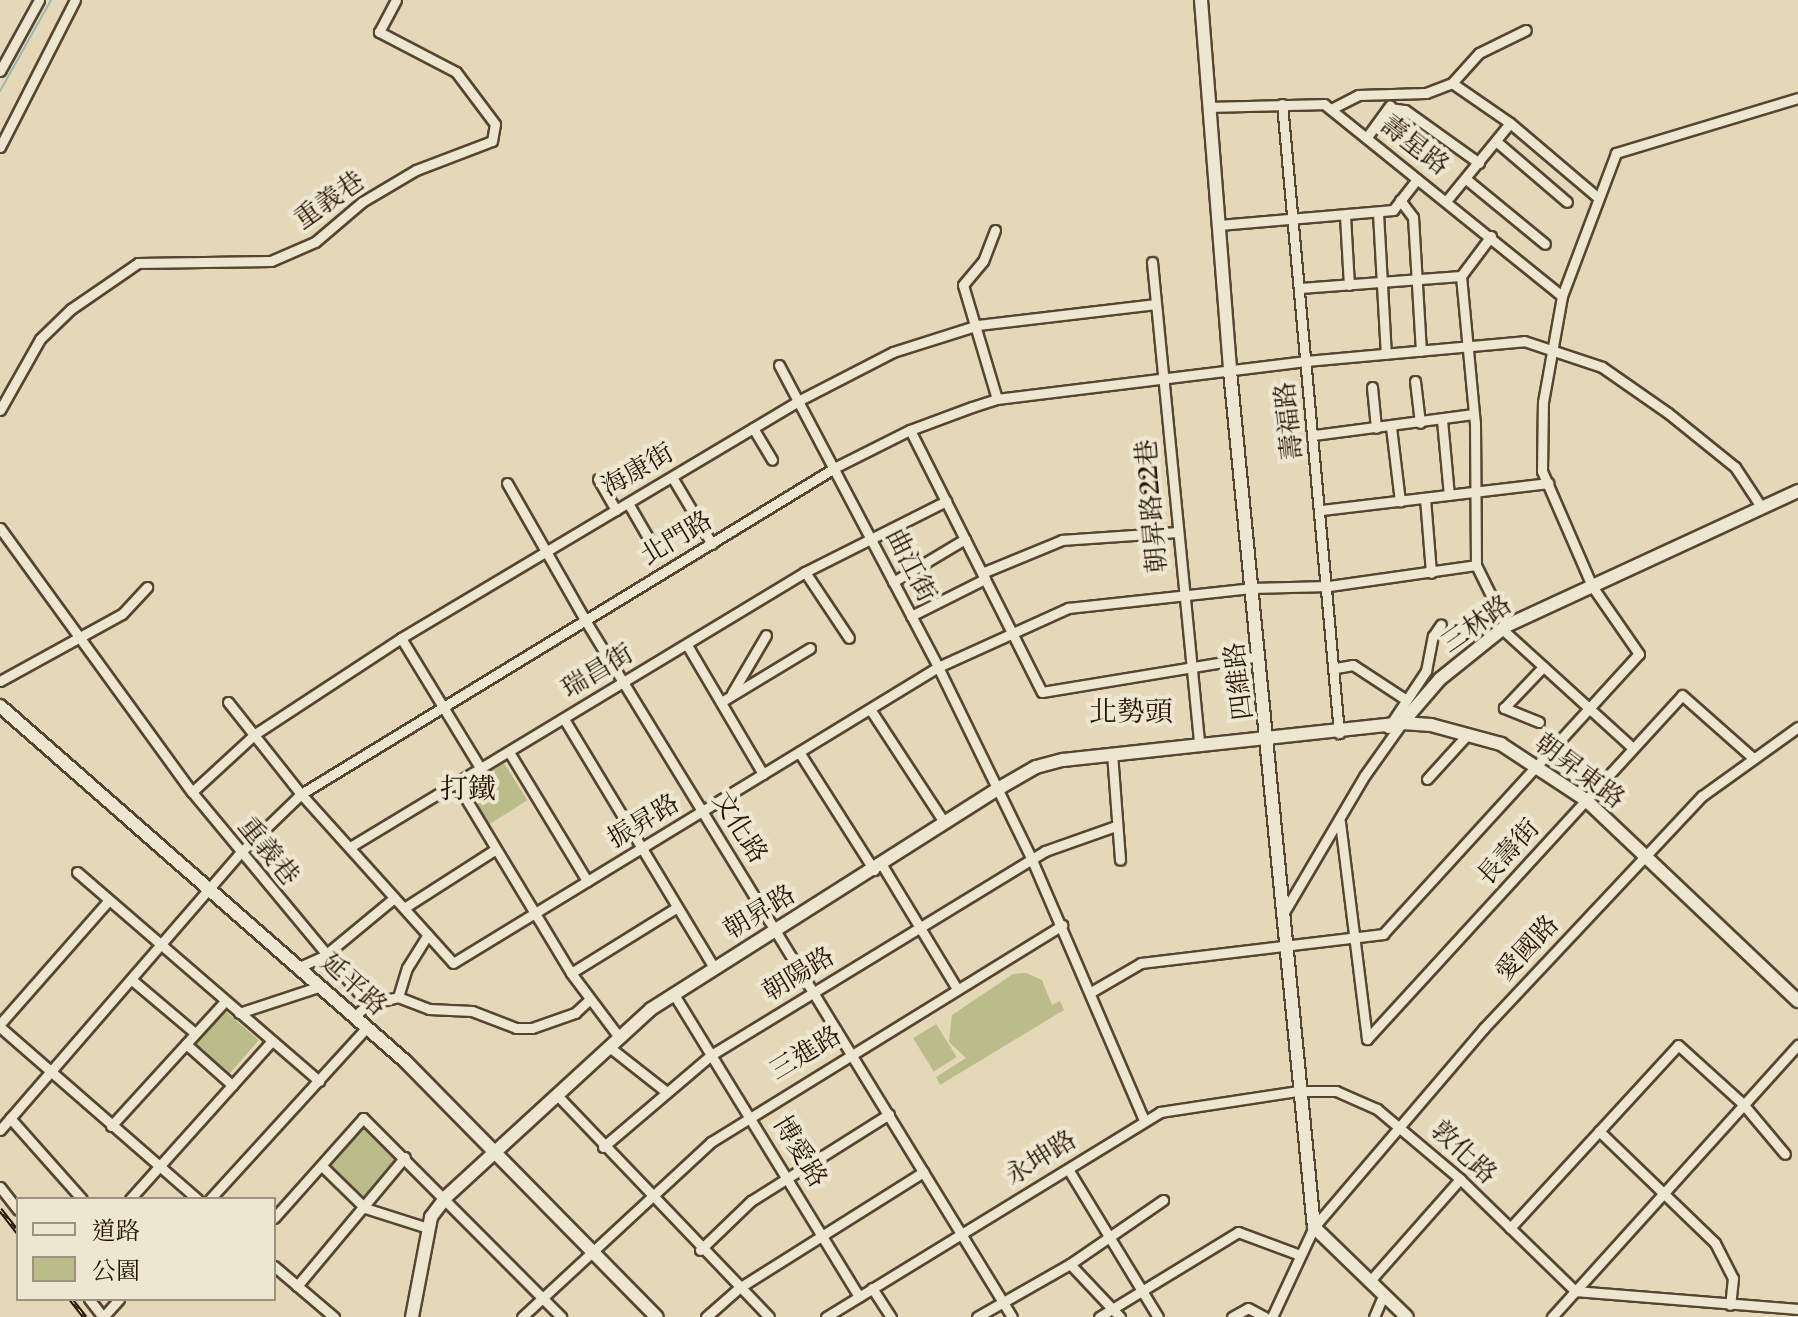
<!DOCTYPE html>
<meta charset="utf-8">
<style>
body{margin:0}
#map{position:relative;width:1798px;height:1317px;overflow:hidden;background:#e4d8b8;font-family:"Libre Bodoni","Noto Serif TC",serif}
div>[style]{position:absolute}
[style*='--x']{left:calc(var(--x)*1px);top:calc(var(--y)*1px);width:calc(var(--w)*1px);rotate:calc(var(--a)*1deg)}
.green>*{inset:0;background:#babd8a;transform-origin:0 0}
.stream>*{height:2px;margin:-1px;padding:0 1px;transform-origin:1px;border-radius:1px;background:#98b8b8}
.roads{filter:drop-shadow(2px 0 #564530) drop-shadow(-2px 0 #564530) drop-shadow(0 2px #564530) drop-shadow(0 -2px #564530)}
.street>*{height:9px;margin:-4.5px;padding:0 4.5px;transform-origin:4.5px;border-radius:4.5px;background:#ede6d1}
.secondary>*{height:12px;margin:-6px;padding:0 6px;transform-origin:6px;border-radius:6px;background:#ede6d1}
.rail>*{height:5px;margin-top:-2.5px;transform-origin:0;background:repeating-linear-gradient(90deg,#ede6d1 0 6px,#271402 0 12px);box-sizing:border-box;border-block:2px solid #271402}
span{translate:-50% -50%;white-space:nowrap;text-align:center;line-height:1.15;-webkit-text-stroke:8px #ede6d1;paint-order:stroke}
.street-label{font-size:26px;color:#271402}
.neighbourhood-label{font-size:28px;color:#271402}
.legend{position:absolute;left:16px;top:1197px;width:260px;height:104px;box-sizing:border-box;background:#ede6d1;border:2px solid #9e927e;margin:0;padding:10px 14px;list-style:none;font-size:24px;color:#271402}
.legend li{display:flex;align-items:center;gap:16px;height:40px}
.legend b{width:40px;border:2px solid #9e927e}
</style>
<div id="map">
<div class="green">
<i style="left:504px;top:763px;width:44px;height:45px;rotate:58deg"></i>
<i style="clip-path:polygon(1026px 973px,1042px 980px,1052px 1005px,1060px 1001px,1064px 1010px,940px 1085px,936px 1077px,966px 1058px,949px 1042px,952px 1015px,1013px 974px)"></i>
<i style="left:224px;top:1010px;width:46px;height:45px;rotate:41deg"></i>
<i style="left:936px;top:1024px;width:39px;height:27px;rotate:58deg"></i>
<i style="left:361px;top:1125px;width:49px;height:52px;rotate:41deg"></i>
</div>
<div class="stream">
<i style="--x:0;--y:91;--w:104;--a:-60.7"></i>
</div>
<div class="roads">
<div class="street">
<i style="--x:0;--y:71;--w:81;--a:-61.2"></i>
<i style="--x:1452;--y:83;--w:70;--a:34.6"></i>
<i style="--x:1510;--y:123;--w:113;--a:40.3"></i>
<i style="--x:1282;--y:104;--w:632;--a:84.82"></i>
<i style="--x:1211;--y:107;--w:113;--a:-1.5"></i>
<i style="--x:1324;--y:104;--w:306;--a:38.9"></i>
<i style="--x:1390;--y:108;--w:15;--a:8"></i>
<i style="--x:1405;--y:110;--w:91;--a:35.6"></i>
<i style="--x:1331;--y:109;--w:30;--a:-27"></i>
<i style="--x:1358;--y:95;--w:68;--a:-1.7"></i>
<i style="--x:1426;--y:93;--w:28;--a:-21"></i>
<i style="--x:1452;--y:83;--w:40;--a:-48"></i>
<i style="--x:1479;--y:53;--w:52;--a:-26.1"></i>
<i style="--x:1367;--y:137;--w:39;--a:-54"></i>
<i style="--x:1497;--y:142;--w:92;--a:40.6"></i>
<i style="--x:0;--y:147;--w:165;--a:-63"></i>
<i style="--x:1466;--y:179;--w:102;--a:39.4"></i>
<i style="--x:1400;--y:200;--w:21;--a:53"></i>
<i style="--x:1413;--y:217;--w:134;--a:86.6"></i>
<i style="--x:1447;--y:200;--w:99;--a:-50.7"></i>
<i style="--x:1378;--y:213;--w:141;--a:86.8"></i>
<i style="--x:1345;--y:216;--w:69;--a:86.7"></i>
<i style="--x:1219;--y:225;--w:175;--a:-4.9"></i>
<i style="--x:1393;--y:210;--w:39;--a:-52"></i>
<i style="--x:995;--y:230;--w:33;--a:111"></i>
<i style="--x:983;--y:261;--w:31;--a:130"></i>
<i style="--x:963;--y:285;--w:119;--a:73.4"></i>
<i style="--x:1491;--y:236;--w:50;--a:126.9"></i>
<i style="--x:1461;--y:276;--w:148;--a:84.6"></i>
<i style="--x:1475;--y:423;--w:142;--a:89.6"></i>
<i style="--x:1476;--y:565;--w:68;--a:63.8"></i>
<i style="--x:1152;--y:262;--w:485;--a:84.4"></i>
<i style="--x:1300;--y:288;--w:161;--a:-4.3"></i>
<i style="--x:779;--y:365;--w:341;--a:62.2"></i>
<i style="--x:938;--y:667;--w:215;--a:64"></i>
<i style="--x:1032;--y:860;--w:283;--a:66.7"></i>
<i style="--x:1415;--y:381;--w:42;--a:83.2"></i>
<i style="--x:1372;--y:387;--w:41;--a:84.4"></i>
<i style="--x:0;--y:410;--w:81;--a:-60.6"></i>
<i style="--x:40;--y:339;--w:43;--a:-44.1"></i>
<i style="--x:71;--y:309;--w:81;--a:-34.5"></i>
<i style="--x:138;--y:263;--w:133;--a:-0.9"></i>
<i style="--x:271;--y:261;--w:48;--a:-23.4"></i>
<i style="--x:315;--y:242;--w:62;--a:-40.4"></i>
<i style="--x:362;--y:202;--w:63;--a:-30.7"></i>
<i style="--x:416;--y:170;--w:81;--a:-20.9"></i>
<i style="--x:492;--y:141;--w:17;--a:-80"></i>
<i style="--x:495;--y:124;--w:65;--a:-126.9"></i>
<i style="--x:456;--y:72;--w:87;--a:-152.5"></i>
<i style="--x:379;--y:32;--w:36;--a:-62"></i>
<i style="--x:1442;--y:420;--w:75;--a:84.7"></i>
<i style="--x:1391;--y:427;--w:75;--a:83.1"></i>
<i style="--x:753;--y:428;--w:37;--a:59"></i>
<i style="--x:910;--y:430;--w:293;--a:63.3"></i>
<i style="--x:1042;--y:692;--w:220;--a:-9.4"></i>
<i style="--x:1314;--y:435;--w:160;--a:-7.5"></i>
<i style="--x:672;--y:477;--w:78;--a:59.2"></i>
<i style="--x:598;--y:479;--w:36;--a:60"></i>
<i style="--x:507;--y:483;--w:158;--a:60.3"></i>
<i style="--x:585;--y:620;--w:817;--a:58.51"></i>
<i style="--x:1425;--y:498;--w:75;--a:85.4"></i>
<i style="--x:628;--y:503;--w:39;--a:60"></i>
<i style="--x:1322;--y:510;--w:228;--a:-6.8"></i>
<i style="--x:0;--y:528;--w:326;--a:54"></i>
<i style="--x:192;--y:792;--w:276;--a:50.3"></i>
<i style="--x:805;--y:572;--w:79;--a:56.3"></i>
<i style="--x:982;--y:573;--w:87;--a:-22.4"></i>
<i style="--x:1062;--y:540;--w:115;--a:-4"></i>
<i style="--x:893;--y:582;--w:84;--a:-30.8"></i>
<i style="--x:911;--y:616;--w:83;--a:-26.6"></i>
<i style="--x:1502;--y:629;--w:177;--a:42.3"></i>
<i style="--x:401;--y:638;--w:153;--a:58.6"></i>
<i style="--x:687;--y:645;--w:150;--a:59.5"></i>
<i style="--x:1336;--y:668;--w:17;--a:-10"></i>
<i style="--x:1353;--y:665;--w:62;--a:33.2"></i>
<i style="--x:0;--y:681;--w:139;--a:-28.8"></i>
<i style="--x:122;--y:614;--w:37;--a:-47"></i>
<i style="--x:732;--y:693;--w:67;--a:-59.6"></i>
<i style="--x:228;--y:702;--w:117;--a:51.6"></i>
<i style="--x:301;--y:794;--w:227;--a:48"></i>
<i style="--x:453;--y:963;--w:568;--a:-31.4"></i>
<i style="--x:938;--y:667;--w:143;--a:-24.4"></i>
<i style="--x:1068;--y:608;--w:184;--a:-6.2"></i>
<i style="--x:1251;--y:588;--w:78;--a:-1.5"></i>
<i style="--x:1329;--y:586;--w:148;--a:-8.1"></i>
<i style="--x:721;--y:702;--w:104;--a:-31.2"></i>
<i style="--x:870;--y:709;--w:135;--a:56.8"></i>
<i style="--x:564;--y:719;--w:288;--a:58.9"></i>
<i style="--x:1539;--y:722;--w:38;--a:-158"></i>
<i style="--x:1504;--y:708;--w:57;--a:-46.4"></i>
<i style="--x:1388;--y:728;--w:69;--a:-56.3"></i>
<i style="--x:1426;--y:671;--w:36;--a:-79"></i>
<i style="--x:1433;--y:636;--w:14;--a:-56"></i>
<i style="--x:509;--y:752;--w:151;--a:58.8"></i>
<i style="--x:799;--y:752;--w:140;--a:57.6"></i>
<i style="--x:1112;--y:753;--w:107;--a:85.7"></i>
<i style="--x:1427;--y:779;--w:61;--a:-47.7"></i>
<i style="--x:457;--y:784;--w:221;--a:58.9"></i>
<i style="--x:571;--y:973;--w:80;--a:53.1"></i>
<i style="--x:192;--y:792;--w:86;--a:-42.6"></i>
<i style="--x:255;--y:734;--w:175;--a:-33.3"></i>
<i style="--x:401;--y:638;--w:462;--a:-30.8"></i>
<i style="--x:798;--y:401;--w:107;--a:-27.3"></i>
<i style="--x:893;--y:352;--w:89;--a:-17.6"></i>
<i style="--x:978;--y:325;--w:179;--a:-6.7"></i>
<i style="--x:1340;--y:822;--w:219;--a:82.9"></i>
<i style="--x:350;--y:847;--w:532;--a:-31.15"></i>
<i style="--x:805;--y:572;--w:158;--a:-26.7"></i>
<i style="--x:882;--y:865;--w:145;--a:58.8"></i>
<i style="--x:77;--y:872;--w:320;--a:40.8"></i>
<i style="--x:404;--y:908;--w:109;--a:-32.7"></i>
<i style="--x:1283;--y:914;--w:161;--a:-59.5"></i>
<i style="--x:1365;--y:775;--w:64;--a:-54.6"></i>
<i style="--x:299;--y:967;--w:27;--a:-24"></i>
<i style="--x:324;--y:956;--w:91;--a:-39.6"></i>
<i style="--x:571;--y:973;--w:123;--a:-31.8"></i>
<i style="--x:132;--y:980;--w:82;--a:40.1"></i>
<i style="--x:1091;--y:992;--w:58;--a:-30.1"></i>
<i style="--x:1141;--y:963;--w:244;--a:-6.8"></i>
<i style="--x:1383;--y:934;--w:379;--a:-47.6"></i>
<i style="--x:1639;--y:654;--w:83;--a:-124.7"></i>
<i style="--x:1592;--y:586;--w:125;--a:-113.5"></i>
<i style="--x:1542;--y:471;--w:69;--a:-89.2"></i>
<i style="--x:1543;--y:402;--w:108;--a:-79.8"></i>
<i style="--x:1562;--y:296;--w:153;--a:-69.3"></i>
<i style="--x:1616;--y:153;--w:190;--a:-16.8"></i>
<i style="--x:673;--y:993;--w:356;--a:58.5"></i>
<i style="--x:398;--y:997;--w:30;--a:-73"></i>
<i style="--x:407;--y:968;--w:39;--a:-58"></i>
<i style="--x:239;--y:1013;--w:86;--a:-18.2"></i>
<i style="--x:355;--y:1016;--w:18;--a:-43"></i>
<i style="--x:368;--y:1004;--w:31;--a:-13"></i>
<i style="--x:398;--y:997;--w:33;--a:21"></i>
<i style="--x:429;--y:1009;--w:43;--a:2.7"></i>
<i style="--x:472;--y:1011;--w:47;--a:21.1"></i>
<i style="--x:516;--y:1028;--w:16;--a:0"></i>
<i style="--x:532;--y:1028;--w:46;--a:-19.2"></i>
<i style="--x:575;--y:1013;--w:19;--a:-43"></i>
<i style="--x:0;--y:1024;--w:165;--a:-48.7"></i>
<i style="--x:0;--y:1027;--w:262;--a:41.1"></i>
<i style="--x:1367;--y:1039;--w:466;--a:-47.5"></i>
<i style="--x:1682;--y:695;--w:94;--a:41.5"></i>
<i style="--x:186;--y:1044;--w:62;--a:41.7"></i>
<i style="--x:608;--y:1046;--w:71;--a:38.2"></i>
<i style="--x:556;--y:1094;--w:308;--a:46.3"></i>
<i style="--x:10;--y:1118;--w:108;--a:48.4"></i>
<i style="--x:111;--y:1126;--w:169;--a:-47.6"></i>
<i style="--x:0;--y:1130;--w:367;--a:-49.1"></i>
<i style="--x:240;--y:853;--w:85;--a:-44"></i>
<i style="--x:301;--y:794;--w:627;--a:-31.43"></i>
<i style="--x:836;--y:467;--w:83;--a:-26.6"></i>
<i style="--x:910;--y:430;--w:66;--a:-20.4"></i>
<i style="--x:972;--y:407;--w:26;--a:-18"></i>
<i style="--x:997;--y:399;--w:311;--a:-7"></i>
<i style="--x:1306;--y:361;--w:219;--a:-5.2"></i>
<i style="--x:1524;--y:341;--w:82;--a:18.4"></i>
<i style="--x:1602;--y:367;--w:80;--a:34.9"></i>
<i style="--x:1668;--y:413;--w:86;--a:38.9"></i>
<i style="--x:1735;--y:467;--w:49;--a:56.6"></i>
<i style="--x:1599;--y:1131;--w:161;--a:44"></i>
<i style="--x:1715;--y:1243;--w:39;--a:63"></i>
<i style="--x:1733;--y:1278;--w:27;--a:96"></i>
<i style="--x:603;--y:1147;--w:142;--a:-40.4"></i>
<i style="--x:711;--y:1055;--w:391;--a:-31.4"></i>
<i style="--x:1045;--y:851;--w:75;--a:-19.4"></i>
<i style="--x:322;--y:1166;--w:60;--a:44.3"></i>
<i style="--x:365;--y:1208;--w:66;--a:17.6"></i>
<i style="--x:1068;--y:1169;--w:173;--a:58.7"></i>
<i style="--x:0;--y:1187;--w:29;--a:52"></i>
<i style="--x:130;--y:1199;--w:212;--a:-48.1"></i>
<i style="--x:210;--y:1199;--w:233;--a:-47.6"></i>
<i style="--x:274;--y:1218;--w:134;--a:-48.3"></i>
<i style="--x:363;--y:1118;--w:281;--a:45.1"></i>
<i style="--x:1510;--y:1228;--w:248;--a:-47.4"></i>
<i style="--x:1678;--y:1045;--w:88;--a:42.2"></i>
<i style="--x:1743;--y:1104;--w:65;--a:50"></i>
<i style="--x:700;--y:1250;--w:71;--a:-43.9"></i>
<i style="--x:751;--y:1201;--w:163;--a:-32.2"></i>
<i style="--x:1070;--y:1264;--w:73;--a:46.7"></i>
<i style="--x:274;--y:1266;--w:79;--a:40.4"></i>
<i style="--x:1369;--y:1282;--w:137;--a:-48.5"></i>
<i style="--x:297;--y:1286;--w:168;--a:-50.1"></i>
<i style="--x:872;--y:1288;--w:35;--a:57"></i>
<i style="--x:1575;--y:1291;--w:224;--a:4.6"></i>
<i style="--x:89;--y:1299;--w:23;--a:52"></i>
<i style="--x:103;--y:1317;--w:24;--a:-48"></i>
<i style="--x:522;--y:1317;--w:258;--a:-42.8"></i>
<i style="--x:711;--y:1142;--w:413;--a:-31.7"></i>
<i style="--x:706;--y:1317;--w:44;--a:-41.3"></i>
<i style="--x:739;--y:1288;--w:218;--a:-32.2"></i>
<i style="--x:826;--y:1317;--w:392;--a:-31.5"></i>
<i style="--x:1160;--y:1112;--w:140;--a:-8.7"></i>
<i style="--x:1298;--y:1091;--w:38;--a:0"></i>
<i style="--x:1336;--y:1091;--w:45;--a:23.7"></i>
<i style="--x:1377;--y:1109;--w:109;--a:40.1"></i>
<i style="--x:1460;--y:1179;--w:161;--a:44.2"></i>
<i style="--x:977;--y:1317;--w:107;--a:-29.7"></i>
<i style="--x:1070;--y:1264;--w:113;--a:-34.5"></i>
<i style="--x:1099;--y:1317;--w:163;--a:-31.4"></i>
<i style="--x:1238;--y:1232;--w:66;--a:20.4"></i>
<i style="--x:1232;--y:1317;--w:18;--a:-29"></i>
<i style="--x:1248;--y:1308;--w:19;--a:28"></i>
<i style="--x:1272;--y:1317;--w:99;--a:-65"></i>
<i style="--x:1314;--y:1227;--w:262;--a:-49.5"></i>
<i style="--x:1484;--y:1028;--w:318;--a:-46.8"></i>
<i style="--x:1702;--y:796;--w:118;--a:-35.7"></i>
<i style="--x:1374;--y:1317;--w:21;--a:-67"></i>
<i style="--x:1552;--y:1317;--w:367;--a:-47.9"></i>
</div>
<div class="secondary">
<i style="--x:1201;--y:0;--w:372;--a:85.5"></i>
<i style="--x:1230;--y:371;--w:860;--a:84.4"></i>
<i style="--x:1314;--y:1227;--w:129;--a:44.1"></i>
<i style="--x:0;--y:706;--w:539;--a:41.24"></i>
<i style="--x:405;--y:1061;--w:359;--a:45.5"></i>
<i style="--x:1402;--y:723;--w:58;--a:-49.2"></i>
<i style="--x:1440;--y:679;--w:85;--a:-38.8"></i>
<i style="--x:1506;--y:626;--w:322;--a:-24.8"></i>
<i style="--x:412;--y:1317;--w:102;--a:-79.2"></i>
<i style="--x:431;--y:1217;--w:25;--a:-53"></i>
<i style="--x:446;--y:1197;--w:278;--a:-42.5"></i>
<i style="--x:651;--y:1009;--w:409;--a:-32.4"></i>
<i style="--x:996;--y:790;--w:46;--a:-29.9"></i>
<i style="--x:1036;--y:767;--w:28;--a:-15"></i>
<i style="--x:1063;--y:760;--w:341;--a:-6.2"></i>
<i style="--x:1402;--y:723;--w:29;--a:4"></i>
<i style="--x:1431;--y:725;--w:73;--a:15.2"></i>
<i style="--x:1501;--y:744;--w:102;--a:33.4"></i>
<i style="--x:1586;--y:800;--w:292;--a:43.5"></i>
</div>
</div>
<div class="rail">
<i style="--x:0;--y:1209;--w:29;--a:52"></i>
<i style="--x:71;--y:1299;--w:23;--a:52"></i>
</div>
<div class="street-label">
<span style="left:1414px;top:146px;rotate:38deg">壽星路</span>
<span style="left:330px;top:201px;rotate:-35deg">重義巷</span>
<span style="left:1290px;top:421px;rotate:-96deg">壽福路</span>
<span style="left:638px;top:471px;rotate:-30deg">海康街</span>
<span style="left:1153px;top:506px;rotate:-95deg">朝昇路22巷</span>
<span style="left:677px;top:539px;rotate:-31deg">北門路</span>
<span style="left:910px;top:566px;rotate:63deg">曲江街</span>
<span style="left:1477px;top:625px;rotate:-35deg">三林路</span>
<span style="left:598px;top:672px;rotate:-31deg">瑞昌街</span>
<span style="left:1240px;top:681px;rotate:-97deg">四維路</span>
<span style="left:1579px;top:772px;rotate:37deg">朝昇東路</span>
<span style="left:644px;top:822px;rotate:-31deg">振昇路</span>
<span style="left:739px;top:828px;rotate:58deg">文化路</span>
<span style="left:268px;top:852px;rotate:51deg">重義巷</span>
<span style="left:1509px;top:853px;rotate:-48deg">長壽街</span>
<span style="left:760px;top:913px;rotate:-31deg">朝昇路</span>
<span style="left:1528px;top:949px;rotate:-47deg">愛國路</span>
<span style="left:799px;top:975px;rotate:-31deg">朝陽路</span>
<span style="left:353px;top:985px;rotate:42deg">延平路</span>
<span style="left:806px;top:1054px;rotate:-31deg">三進路</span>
<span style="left:799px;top:1152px;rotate:59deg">博愛路</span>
<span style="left:1463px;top:1153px;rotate:43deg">敦化路</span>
<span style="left:1041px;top:1159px;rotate:-32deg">永坤路</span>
</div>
<div class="neighbourhood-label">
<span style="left:1131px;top:713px">北勢頭</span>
<span style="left:468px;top:790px">打鐵</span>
</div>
<ul class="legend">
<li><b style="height:10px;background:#ede6d1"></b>道路</li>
<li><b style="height:22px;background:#babd8a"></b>公園</li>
</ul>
</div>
